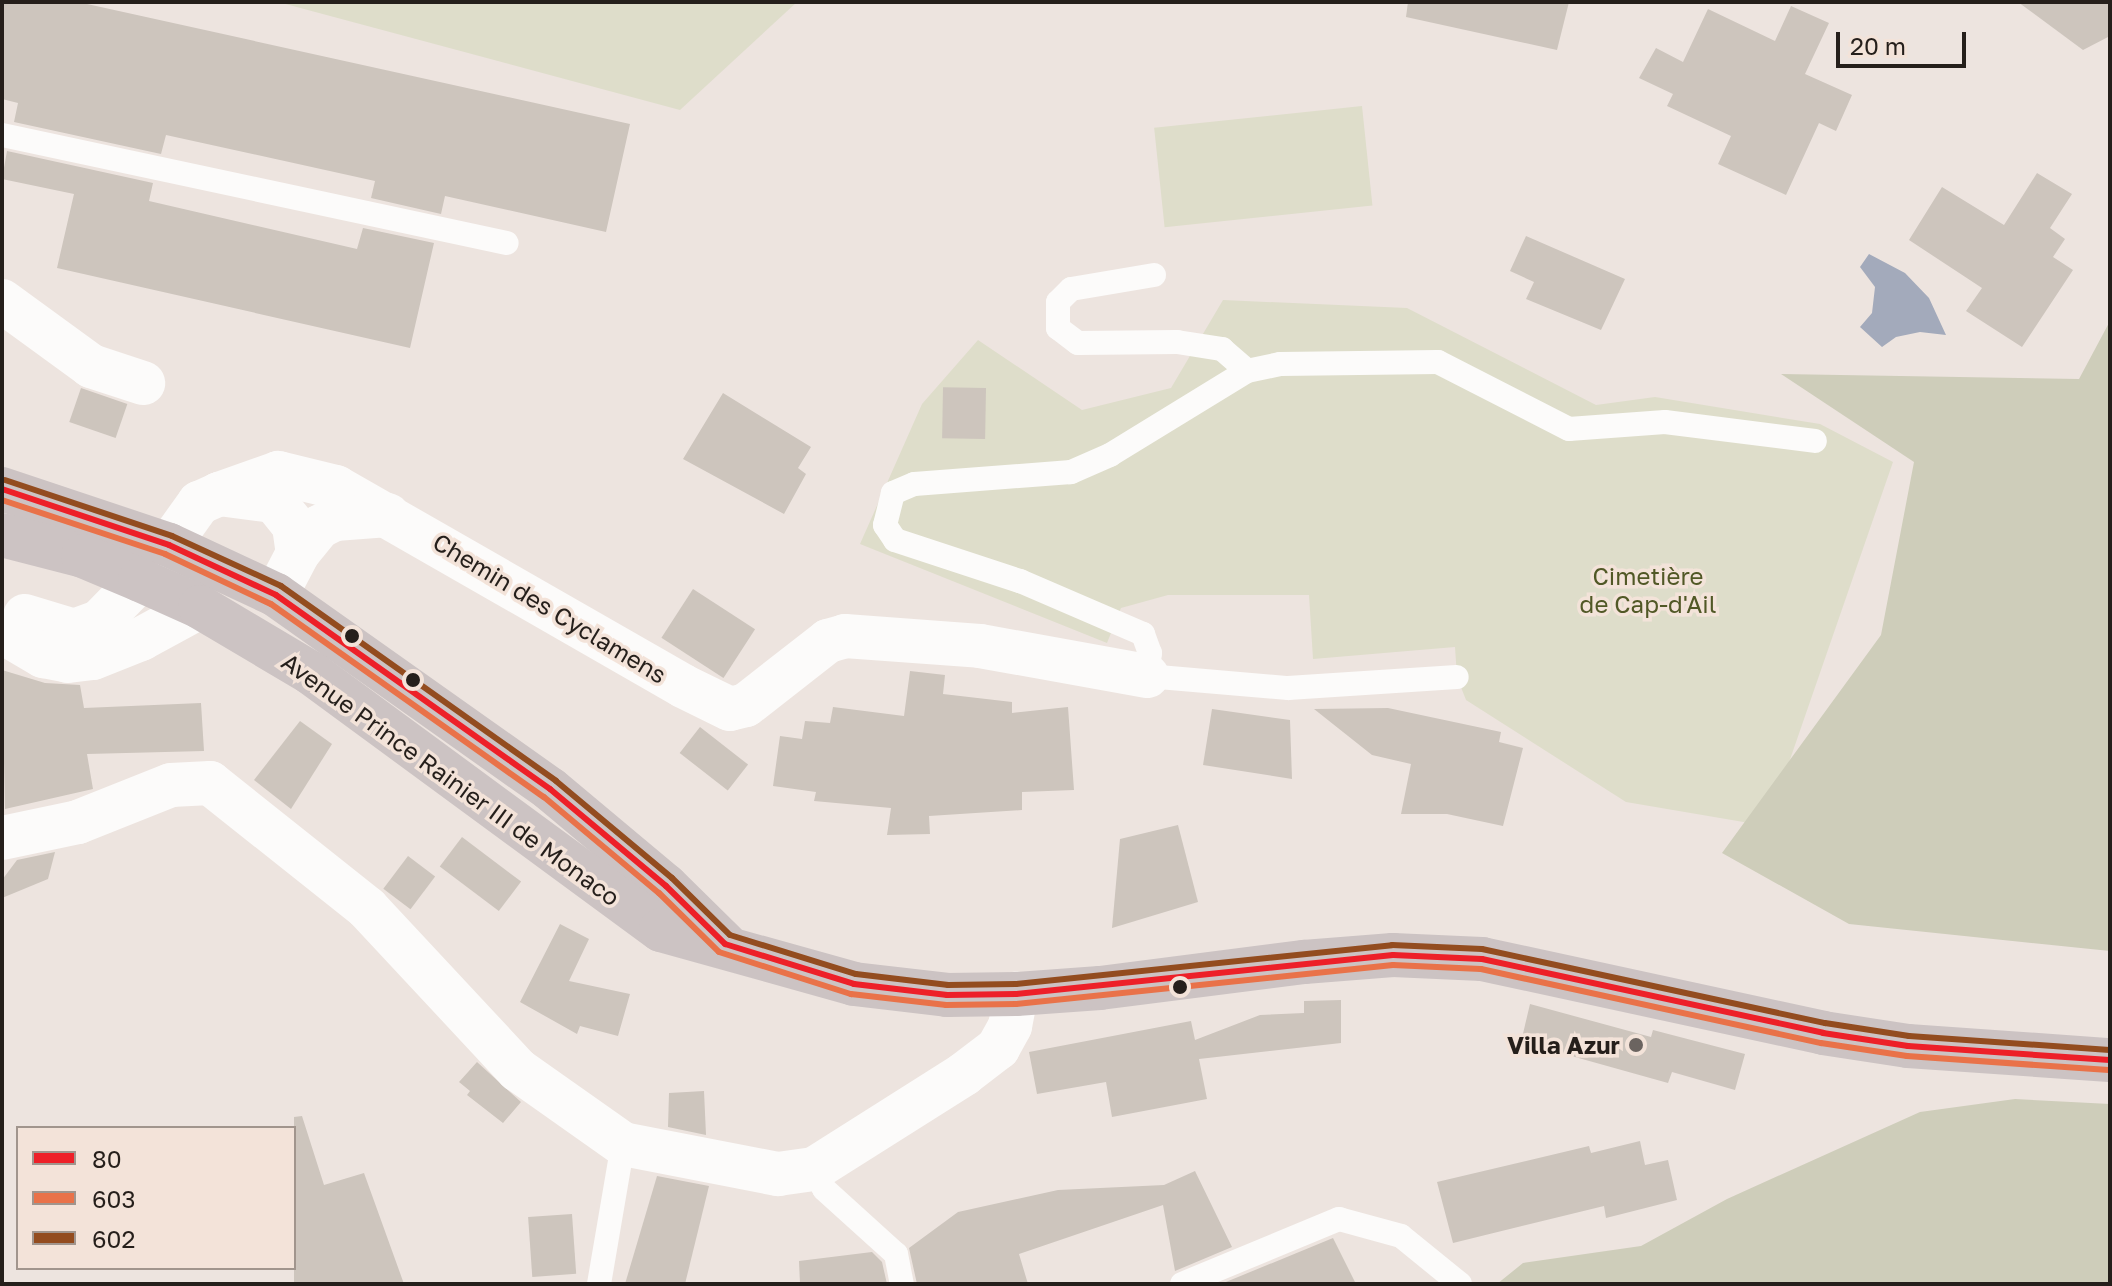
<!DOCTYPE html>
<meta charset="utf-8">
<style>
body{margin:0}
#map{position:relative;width:2112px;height:1286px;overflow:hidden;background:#ede4df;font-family:"Golos Text",sans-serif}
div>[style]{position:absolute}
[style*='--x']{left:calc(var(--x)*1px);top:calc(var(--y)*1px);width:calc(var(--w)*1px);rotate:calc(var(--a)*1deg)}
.green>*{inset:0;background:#deddca;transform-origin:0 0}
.forest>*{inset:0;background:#cecdba}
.water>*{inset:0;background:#a3aabb}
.building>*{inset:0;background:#cdc5bd;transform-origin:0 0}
.service>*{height:24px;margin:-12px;padding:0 12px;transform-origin:12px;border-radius:12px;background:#fcfbfa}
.minor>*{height:44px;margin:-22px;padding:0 22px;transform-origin:22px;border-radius:22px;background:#fcfbfa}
.tertiary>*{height:44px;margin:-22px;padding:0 22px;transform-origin:22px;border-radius:22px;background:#fcfbfa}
.primary>*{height:44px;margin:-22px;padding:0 22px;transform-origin:22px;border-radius:22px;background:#ccc3c3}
.bus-1>*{height:6px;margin:-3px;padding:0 3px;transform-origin:3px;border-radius:3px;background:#ed2028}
.bus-2>*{height:6px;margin:-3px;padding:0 3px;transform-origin:3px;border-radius:3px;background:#e97249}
.bus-3>*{height:6px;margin:-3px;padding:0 3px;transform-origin:3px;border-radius:3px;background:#934c1f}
.dots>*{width:22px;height:22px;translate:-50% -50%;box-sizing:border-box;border:4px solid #f3e3d9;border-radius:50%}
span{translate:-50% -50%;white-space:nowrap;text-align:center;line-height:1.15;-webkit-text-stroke:7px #f3e3d9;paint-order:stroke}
.park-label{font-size:24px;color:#515826}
.street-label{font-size:24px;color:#251f1b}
.poi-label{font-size:24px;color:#251f1b;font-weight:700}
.right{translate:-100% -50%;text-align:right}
.frame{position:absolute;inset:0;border:4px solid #251f1b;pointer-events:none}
.legend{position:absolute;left:16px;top:1126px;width:280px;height:144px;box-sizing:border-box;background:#f3e3d9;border:2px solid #a1958d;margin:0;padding:10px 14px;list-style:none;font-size:24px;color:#251f1b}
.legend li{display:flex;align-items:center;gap:16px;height:40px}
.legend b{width:40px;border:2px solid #a1958d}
.scale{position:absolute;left:1836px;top:32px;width:130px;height:36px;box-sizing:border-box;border:4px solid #251f1b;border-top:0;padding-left:10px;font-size:24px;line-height:28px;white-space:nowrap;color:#251f1b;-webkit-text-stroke:6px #f3e3d9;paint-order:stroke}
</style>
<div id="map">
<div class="green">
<i style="clip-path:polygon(278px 2px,797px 2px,680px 110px)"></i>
<i style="left:1362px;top:106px;width:100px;height:209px;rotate:84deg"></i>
<i style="clip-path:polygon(1223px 300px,1407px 308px,1596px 405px,1655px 397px,1820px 424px,1893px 462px,1767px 826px,1626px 802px,1466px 700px,1457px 677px,1455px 647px,1313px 659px,1309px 595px,1168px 595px,1121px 608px,1107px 643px,860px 544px,922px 404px,978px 340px,1082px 410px,1171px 388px)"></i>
</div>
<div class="forest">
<i style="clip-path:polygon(2110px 321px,2110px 951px,1849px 924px,1722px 853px,1881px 635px,1914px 462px,1781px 374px,2079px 379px)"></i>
<i style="clip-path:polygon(2015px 1099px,2110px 1104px,2110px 1284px,1497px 1284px,1523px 1263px,1641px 1246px,1727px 1199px,1920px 1112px)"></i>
</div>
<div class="water">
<i style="clip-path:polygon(1869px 254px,1905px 273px,1929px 298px,1946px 335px,1920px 332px,1896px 337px,1882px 347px,1860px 327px,1872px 313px,1875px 287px,1860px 267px)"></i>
</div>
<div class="building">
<i style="clip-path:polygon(2px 2px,78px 2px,630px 124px,606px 232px,445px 196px,441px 214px,371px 198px,375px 181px,166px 135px,161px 154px,14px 122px,18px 103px,2px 99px)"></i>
<i style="clip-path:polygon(1408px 2px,1569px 2px,1557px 50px,1406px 17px)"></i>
<i style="clip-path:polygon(2018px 2px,2110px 2px,2110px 36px,2083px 50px)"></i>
<i style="clip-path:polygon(1791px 6px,1829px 23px,1805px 74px,1852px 95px,1836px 131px,1819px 123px,1786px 195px,1718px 164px,1731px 136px,1667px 106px,1673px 94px,1639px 78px,1656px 48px,1683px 62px,1708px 9px,1775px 41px)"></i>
<i style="clip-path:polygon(7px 151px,153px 183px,149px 201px,357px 249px,363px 228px,434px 243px,410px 348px,57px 268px,74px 194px,2px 179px)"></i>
<i style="clip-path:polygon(2037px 173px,2072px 194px,2050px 228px,2065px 239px,2053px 257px,2073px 270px,2022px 347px,1966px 311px,1982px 288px,1909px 240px,1942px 187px,2004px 225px)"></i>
<i style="clip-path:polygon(1526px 236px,1625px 279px,1601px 330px,1526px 299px,1534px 282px,1510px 271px)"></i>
<i style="left:81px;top:388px;width:49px;height:36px;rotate:19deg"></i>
<i style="left:986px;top:388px;width:51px;height:43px;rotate:91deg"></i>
<i style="clip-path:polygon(723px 393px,811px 447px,798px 468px,806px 474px,784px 514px,683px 459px)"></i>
<i style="left:693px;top:589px;width:74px;height:58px;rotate:33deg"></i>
<i style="clip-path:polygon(2px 670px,45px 683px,80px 685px,84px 708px,201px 703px,204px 751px,87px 754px,93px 789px,5px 809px)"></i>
<i style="clip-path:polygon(910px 671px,945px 675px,943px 694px,1012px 702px,1012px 713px,1068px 707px,1074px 790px,1022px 792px,1022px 810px,929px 816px,930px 834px,887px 835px,891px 808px,814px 801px,816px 792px,773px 786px,780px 736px,802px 739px,805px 721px,830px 723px,833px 707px,904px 716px)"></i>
<i style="clip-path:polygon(1388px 708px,1501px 732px,1499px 742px,1523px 748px,1503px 826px,1447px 814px,1401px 814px,1411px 764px,1372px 755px,1314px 709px)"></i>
<i style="clip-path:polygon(1212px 709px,1290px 720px,1292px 779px,1203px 765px)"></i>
<i style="clip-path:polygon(300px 721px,332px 744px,291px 809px,254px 780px)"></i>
<i style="left:700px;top:727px;width:61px;height:33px;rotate:38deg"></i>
<i style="clip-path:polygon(1178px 825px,1198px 902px,1112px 928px,1120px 839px)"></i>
<i style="left:462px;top:837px;width:74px;height:37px;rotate:37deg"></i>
<i style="clip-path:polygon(55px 852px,48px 879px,2px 898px,2px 880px,17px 860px)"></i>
<i style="left:408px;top:856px;width:34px;height:41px;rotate:37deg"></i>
<i style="clip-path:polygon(560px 924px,589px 939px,569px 981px,630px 994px,618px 1036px,580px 1026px,577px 1034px,520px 1002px)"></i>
<i style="clip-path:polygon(1341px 1000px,1341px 1043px,1199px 1059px,1207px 1099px,1112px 1117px,1106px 1082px,1037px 1094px,1029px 1052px,1191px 1021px,1195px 1040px,1260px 1015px,1304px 1013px,1304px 1001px)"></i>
<i style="clip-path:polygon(1530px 1004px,1651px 1037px,1653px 1030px,1745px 1054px,1735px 1090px,1672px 1072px,1668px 1083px,1521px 1042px)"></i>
<i style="clip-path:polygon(477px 1062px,521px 1102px,503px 1123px,467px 1095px,470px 1091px,459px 1082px)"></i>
<i style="clip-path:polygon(704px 1091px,706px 1135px,668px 1127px,669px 1093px)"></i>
<i style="clip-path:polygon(302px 1116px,324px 1185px,364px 1173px,404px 1284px,294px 1284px,294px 1117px)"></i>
<i style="clip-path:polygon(1640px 1141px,1645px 1165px,1668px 1160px,1677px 1200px,1606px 1218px,1604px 1206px,1453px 1243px,1437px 1182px,1589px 1146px,1591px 1153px)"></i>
<i style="clip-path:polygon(1195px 1171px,1232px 1247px,1175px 1271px,1163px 1205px,1019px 1254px,1028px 1284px,917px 1284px,909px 1248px,958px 1212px,1058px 1190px,1164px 1185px)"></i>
<i style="clip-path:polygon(657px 1176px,709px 1186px,685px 1284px,625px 1284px)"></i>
<i style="left:572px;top:1214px;width:60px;height:44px;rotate:86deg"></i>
<i style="clip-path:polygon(1333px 1238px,1356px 1284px,1221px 1284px)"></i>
<i style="clip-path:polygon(872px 1252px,882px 1262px,887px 1284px,800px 1284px,799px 1261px)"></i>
</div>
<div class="service">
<i style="--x:2;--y:135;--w:516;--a:12.07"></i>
<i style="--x:1154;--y:275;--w:84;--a:170.4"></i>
<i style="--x:1071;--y:289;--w:18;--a:135"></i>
<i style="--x:1058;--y:302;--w:26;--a:90"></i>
<i style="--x:1058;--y:328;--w:25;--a:37"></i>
<i style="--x:1078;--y:343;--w:99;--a:-0.6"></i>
<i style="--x:1177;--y:342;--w:46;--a:8.8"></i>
<i style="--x:1222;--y:349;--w:33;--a:41"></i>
<i style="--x:1247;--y:371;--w:34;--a:-12"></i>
<i style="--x:1280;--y:364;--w:158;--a:-0.7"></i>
<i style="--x:1438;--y:362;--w:147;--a:27.1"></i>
<i style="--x:1569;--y:429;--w:96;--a:-4.2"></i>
<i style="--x:1665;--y:422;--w:151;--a:7.2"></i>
<i style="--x:1247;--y:371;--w:161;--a:148.5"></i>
<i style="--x:1110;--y:455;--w:43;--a:156.4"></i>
<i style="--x:1071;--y:472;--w:157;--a:175.6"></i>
<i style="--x:914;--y:484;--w:23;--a:157"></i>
<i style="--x:893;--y:493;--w:33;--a:104"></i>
<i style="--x:885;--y:525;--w:18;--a:56"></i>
<i style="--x:895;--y:540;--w:132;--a:18.2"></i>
<i style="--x:1020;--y:581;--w:134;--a:23.3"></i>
<i style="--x:1143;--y:634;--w:20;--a:70"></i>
<i style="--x:1150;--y:653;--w:23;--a:97"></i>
<i style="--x:1147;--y:676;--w:142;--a:4.9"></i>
<i style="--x:1288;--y:688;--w:169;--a:-3.7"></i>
<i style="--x:814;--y:1169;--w:22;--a:63"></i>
<i style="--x:824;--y:1189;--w:97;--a:42.1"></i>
<i style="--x:896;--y:1254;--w:31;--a:79"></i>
<i style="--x:599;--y:1284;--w:142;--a:-80.3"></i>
<i style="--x:1182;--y:1284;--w:170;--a:-22.5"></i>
<i style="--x:1339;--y:1219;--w:64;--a:15.3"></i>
<i style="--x:1401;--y:1236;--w:76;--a:39.1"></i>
</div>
<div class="minor">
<i style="--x:2;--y:301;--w:110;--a:36.1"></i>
<i style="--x:91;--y:366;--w:55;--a:18.1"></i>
<i style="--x:219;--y:494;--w:63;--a:-19.6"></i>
<i style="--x:278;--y:473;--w:60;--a:13.6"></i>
<i style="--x:336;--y:487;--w:400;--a:29.8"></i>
<i style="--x:683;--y:686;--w:52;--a:26.1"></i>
<i style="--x:730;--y:709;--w:16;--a:-14"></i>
<i style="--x:746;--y:705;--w:104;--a:-38"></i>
<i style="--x:828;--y:641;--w:18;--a:-16"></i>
<i style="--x:845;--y:636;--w:135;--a:4.2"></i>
<i style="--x:980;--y:646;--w:170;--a:10.2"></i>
<i style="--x:298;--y:553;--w:33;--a:-51"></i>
<i style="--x:319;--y:527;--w:18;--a:-27"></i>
<i style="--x:335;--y:519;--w:53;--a:-4.3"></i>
<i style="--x:2;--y:838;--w:78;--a:-11.9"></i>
<i style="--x:78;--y:822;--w:100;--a:-21.7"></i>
<i style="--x:171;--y:785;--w:39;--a:-3"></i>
<i style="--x:210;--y:783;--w:201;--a:38.5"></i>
<i style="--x:367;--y:908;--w:221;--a:47"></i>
<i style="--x:518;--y:1070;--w:128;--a:35.2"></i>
<i style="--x:623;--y:1144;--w:158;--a:11"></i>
<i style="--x:778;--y:1174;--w:36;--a:-8"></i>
<i style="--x:814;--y:1169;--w:178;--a:-32.3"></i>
<i style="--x:964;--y:1074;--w:43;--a:-37.4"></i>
<i style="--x:998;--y:1048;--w:25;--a:-61"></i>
<i style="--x:1010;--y:1026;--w:33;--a:-79"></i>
</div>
<div class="tertiary">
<i style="--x:169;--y:545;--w:52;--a:-54.5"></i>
<i style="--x:199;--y:503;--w:22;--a:-24"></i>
<i style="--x:219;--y:494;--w:55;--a:7.3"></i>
<i style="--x:274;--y:501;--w:32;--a:51"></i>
<i style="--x:294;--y:526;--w:27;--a:82"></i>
<i style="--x:298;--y:553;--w:47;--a:117.6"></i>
<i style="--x:25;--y:616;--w:51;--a:17"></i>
<i style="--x:74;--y:631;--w:27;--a:-20"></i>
<i style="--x:99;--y:622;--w:59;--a:-45.7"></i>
<i style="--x:2;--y:632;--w:48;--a:30.3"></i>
<i style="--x:43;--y:656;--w:25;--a:11"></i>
<i style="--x:68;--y:661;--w:25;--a:-7"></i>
<i style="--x:93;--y:658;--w:52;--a:-21.6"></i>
<i style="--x:141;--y:639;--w:67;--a:-28.5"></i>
</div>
<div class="primary">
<i style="--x:2;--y:489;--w:176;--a:18.5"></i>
<i style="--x:169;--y:545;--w:118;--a:25"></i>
<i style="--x:276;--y:595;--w:336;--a:35.3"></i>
<i style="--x:550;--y:789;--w:151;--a:39.9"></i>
<i style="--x:666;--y:886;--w:83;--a:44.5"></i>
<i style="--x:2;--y:535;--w:84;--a:14.5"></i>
<i style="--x:83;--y:556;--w:62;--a:22.8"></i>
<i style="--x:140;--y:580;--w:66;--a:24.2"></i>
<i style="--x:200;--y:607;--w:129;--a:30.7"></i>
<i style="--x:311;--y:673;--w:434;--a:36.3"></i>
<i style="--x:661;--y:930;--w:200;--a:15.6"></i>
<i style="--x:854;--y:984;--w:94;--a:6.7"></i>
<i style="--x:947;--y:995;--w:69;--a:-0.8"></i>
<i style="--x:1016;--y:994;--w:84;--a:-4.1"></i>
<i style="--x:1100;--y:988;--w:206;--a:-7.3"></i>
<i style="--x:1304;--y:962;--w:89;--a:-4.5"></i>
<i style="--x:1393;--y:955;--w:89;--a:2.6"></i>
<i style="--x:1482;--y:959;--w:349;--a:12.2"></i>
<i style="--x:1823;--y:1033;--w:86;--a:8.7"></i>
<i style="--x:1908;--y:1046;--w:202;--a:4"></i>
</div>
<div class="bus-1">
<i style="--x:2;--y:489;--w:176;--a:18.5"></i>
<i style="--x:169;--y:545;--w:118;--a:25"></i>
<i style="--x:276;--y:595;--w:336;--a:35.3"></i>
<i style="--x:550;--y:789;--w:151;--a:39.9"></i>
<i style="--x:666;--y:886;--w:83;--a:44.5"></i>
<i style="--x:725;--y:944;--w:135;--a:17.2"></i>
<i style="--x:854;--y:984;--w:94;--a:6.7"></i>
<i style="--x:947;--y:995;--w:69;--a:-0.8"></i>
<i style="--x:1016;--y:994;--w:379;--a:-5.9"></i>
<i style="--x:1393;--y:955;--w:89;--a:2.6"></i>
<i style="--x:1482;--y:959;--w:349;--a:12.2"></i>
<i style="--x:1823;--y:1033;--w:86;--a:8.7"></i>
<i style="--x:1908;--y:1046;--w:202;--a:4"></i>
</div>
<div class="bus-2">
<i style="--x:2;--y:500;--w:172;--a:18.3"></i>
<i style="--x:165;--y:554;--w:117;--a:25.3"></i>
<i style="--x:271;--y:604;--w:334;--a:35.3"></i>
<i style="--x:544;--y:797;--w:150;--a:39.9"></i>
<i style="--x:659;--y:893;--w:84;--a:44.5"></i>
<i style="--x:719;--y:952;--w:139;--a:17.7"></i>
<i style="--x:851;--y:994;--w:96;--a:6.6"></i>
<i style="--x:946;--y:1005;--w:70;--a:-0.8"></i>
<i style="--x:1016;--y:1004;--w:379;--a:-5.9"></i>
<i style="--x:1393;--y:965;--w:88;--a:2.6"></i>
<i style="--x:1481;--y:969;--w:348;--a:12.3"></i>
<i style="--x:1821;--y:1043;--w:87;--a:8.6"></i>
<i style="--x:1907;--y:1056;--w:202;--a:4"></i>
</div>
<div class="bus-3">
<i style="--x:5;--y:480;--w:176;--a:18.5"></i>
<i style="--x:172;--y:536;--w:120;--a:24.6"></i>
<i style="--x:281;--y:586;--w:337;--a:35.3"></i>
<i style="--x:556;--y:781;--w:151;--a:39.9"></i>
<i style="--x:672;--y:878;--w:81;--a:44.5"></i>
<i style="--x:730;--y:935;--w:132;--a:17.2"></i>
<i style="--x:856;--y:974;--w:93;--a:6.8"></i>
<i style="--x:948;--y:985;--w:68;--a:-0.8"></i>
<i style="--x:1016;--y:984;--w:378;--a:-5.9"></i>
<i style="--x:1392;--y:945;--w:90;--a:2.5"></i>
<i style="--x:1482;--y:949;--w:351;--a:12.2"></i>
<i style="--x:1825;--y:1023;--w:85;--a:8.8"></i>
<i style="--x:1909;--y:1036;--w:201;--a:4"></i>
</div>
<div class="dots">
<i style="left:352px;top:636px;background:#251f1b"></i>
<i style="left:413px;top:680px;background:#251f1b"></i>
<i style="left:1180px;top:987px;background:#251f1b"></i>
<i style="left:1636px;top:1045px;background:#6b6460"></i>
</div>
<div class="park-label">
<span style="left:1648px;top:590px">Cimetière<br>de Cap-d'Ail</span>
</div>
<div class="street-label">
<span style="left:550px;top:608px;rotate:31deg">Chemin des Cyclamens</span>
<span style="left:451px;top:779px;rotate:36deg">Avenue Prince Rainier III de Monaco</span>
</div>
<div class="poi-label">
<span class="right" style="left:1620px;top:1045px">Villa Azur</span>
</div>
<div class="frame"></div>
<ul class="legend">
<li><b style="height:10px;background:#ed2028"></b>80</li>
<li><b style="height:10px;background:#e97249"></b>603</li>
<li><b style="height:10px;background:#934c1f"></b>602</li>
</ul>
<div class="scale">20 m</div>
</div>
